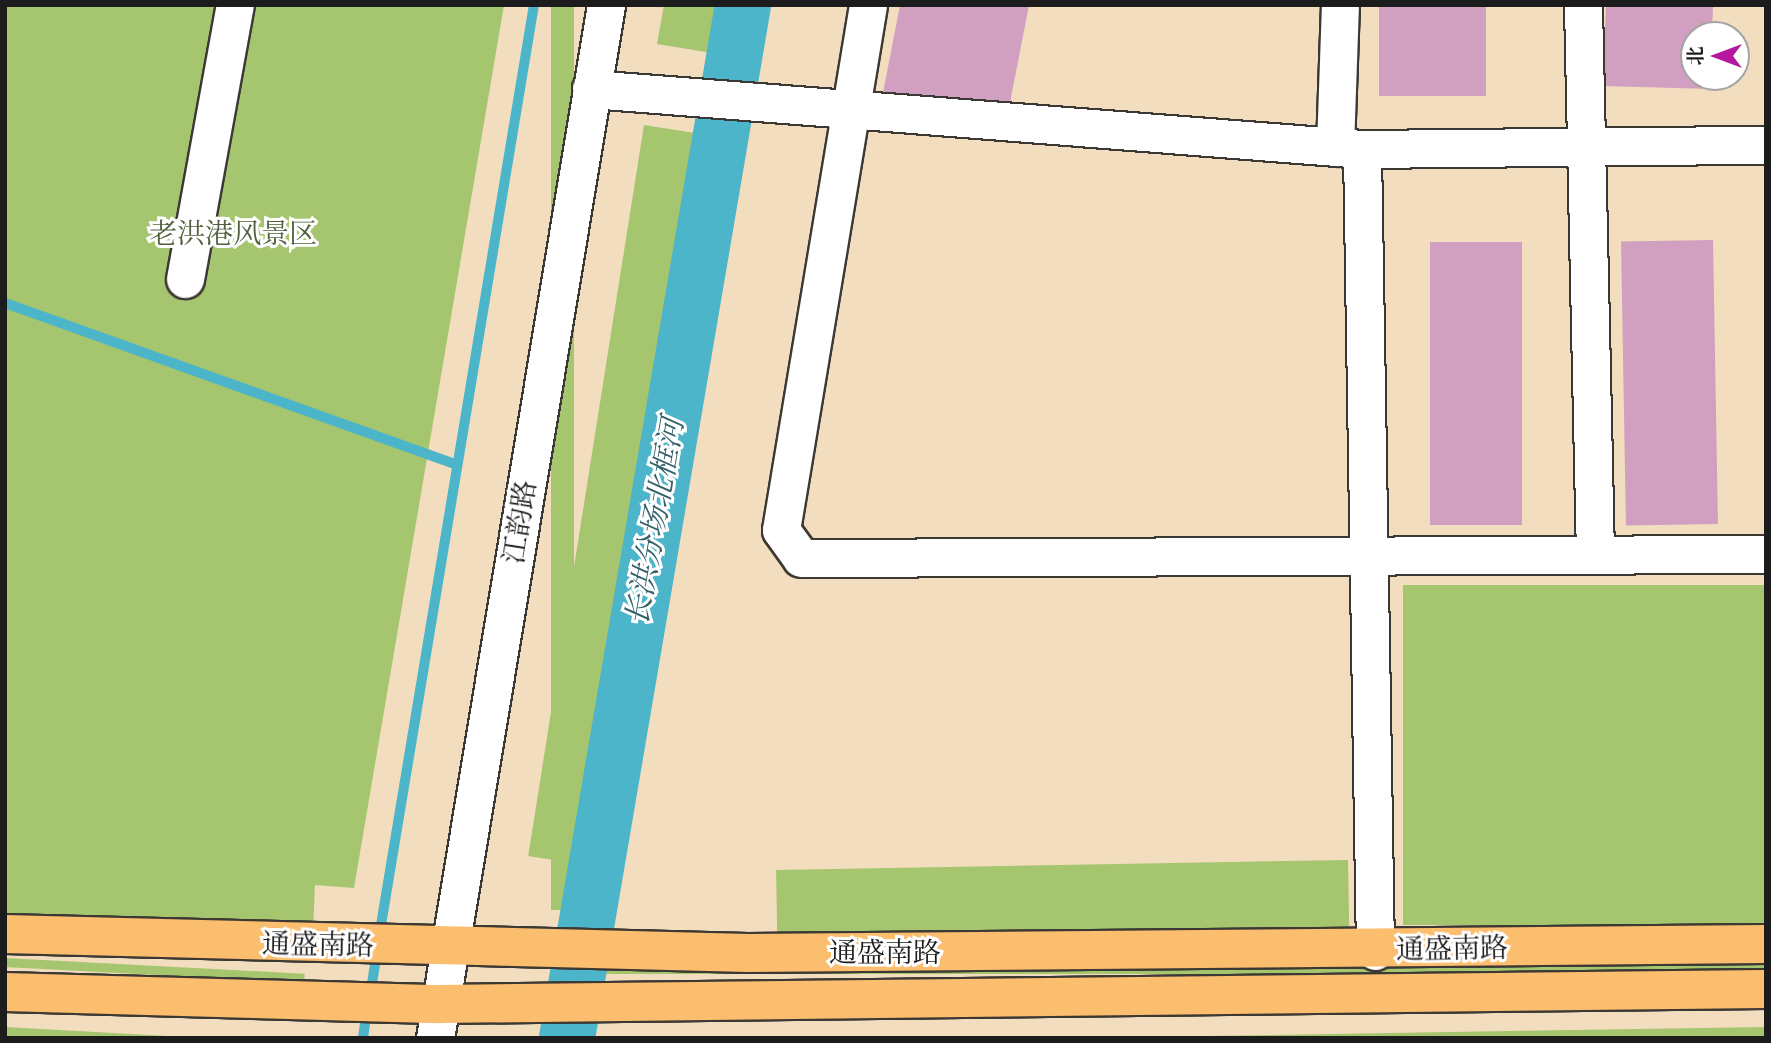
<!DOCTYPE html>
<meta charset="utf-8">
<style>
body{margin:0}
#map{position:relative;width:1771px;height:1043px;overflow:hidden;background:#f2ddbe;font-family:Alegreya,"Noto Serif SC",serif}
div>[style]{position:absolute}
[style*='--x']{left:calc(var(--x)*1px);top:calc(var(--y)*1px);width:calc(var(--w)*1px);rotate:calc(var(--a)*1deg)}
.green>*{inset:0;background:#a5c56e;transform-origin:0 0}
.stream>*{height:10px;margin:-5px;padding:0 5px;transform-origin:5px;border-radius:5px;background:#4cb5ca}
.river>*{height:56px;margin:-28px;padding:0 28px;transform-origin:28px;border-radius:28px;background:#4cb5ca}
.building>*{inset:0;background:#d19fc0;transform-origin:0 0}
.roads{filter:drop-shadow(2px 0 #3c3934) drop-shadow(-2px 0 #3c3934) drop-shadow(0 2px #3c3934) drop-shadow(0 -2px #3c3934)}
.minor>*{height:37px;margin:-18.5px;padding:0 18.5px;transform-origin:18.5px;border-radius:18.5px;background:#fff}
.major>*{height:38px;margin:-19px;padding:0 19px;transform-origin:19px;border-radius:19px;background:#fbbd6e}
span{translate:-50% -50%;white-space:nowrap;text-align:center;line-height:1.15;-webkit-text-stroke:6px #fff;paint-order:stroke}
.park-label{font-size:28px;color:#53603d}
.street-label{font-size:28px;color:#1c1c1c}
.water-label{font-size:30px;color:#32616a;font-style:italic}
.frame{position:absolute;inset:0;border:7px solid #1c1c1c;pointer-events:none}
.north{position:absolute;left:1680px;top:21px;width:70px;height:70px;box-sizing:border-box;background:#fff;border:2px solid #a4a4a4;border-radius:50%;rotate:270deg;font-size:19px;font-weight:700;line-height:28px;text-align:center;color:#1c1c1c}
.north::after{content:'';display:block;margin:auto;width:24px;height:32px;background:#b5179e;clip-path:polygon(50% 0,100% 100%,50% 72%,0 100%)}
</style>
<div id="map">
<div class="green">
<i style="clip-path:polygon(5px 5px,504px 5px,354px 888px,315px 885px,313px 930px,5px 915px)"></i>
<i style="left:551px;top:5px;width:23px;height:905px"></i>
<i style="clip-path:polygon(664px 5px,720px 5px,712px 53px,657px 44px)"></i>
<i style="left:644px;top:125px;width:50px;height:740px;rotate:9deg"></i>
<i style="left:1766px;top:585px;width:340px;height:363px;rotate:90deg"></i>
<i style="left:1348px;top:860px;width:67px;height:572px;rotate:89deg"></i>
<i style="left:5px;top:958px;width:300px;height:9px;rotate:3deg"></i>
<i style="left:1766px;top:960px;width:14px;height:1164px;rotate:90deg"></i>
<i style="clip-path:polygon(5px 1027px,203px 1038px,5px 1038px)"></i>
<i style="clip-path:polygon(1766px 1027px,1766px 1038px,1076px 1038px)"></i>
</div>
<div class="stream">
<i style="--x:5;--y:303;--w:480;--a:19.7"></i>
<i style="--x:379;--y:937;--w:945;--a:-80.56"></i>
<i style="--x:370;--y:996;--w:45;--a:-81"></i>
<i style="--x:363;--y:1038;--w:27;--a:-82"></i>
</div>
<div class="river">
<i style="--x:567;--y:1038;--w:1048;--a:-80.33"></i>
</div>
<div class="building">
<i style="clip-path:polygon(900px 5px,1029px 5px,1006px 123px,882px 98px)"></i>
<i style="left:1379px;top:5px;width:107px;height:91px"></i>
<i style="clip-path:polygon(1606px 5px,1713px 5px,1712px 35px,1694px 35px,1694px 77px,1710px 77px,1710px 89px,1603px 86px)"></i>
<i style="left:1713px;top:240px;width:284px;height:92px;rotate:89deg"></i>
<i style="left:1522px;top:242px;width:283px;height:92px;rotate:90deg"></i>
</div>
<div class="roads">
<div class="minor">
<i style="--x:868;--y:5;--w:532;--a:99.41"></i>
<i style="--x:781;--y:530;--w:34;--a:54"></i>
<i style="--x:801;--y:558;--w:965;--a:-0.24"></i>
<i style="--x:1583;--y:5;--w:550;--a:88.75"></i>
<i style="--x:591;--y:89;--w:773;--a:4.45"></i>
<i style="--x:1362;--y:149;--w:404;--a:-0.6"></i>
<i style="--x:1335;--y:147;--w:142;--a:-88"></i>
<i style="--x:1362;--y:149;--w:802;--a:89.07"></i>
<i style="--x:185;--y:279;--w:279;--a:-79.7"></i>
<i style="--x:435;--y:1038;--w:1047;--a:-80.6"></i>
</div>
<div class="major">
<i style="--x:5;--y:934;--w:743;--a:1.46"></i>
<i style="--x:748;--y:953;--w:1018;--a:-0.51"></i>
<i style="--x:5;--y:992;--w:435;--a:1.6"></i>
<i style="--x:440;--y:1004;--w:1326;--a:-0.65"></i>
</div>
</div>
<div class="park-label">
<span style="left:233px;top:234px">老洪港风景区</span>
</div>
<div class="street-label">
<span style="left:520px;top:522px;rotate:-81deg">江韵路</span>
<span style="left:318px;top:945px;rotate:1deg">通盛南路</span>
<span style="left:1452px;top:949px;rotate:-1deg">通盛南路</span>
<span style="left:885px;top:953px">通盛南路</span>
</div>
<div class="water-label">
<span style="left:655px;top:522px;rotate:-80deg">长洪分场北框河</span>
</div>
<div class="frame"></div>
<div class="north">北</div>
</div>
